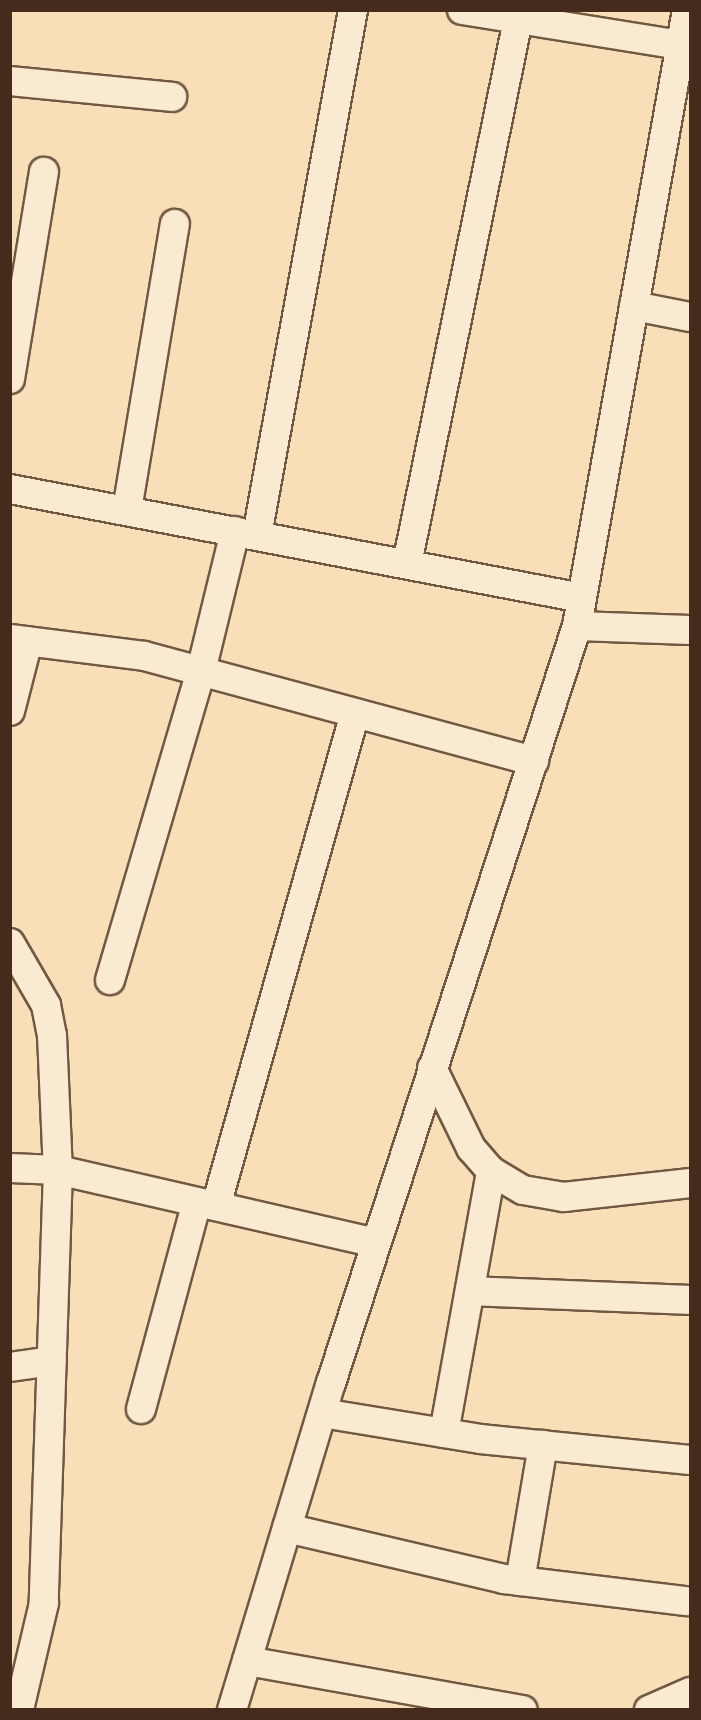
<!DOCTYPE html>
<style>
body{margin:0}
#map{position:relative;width:701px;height:1720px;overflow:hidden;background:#f8dfb8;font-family:"Libre Bodoni",serif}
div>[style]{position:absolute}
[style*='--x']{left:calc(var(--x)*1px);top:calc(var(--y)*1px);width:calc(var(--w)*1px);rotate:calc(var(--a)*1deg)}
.roads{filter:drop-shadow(2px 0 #715842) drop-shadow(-2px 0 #715842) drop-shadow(0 2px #715842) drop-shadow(0 -2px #715842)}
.street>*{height:28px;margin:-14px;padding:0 14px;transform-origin:14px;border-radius:14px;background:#faead1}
span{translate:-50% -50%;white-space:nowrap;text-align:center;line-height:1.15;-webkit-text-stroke:4.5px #faead1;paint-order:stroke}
.frame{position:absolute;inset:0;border:12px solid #442b1b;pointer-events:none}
</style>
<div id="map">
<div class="roads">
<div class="street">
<i style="--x:462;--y:10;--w:222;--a:9.1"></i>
<i style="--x:10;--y:81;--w:163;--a:5.6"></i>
<i style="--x:634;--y:306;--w:57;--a:11.1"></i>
<i style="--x:10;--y:379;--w:210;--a:-80.7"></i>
<i style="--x:10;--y:489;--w:582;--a:10.79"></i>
<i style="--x:127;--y:510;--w:290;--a:-80.5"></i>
<i style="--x:257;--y:535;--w:534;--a:-79.64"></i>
<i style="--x:407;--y:564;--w:565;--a:-78.47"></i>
<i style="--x:577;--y:626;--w:113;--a:2"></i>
<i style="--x:10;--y:639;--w:135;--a:7.2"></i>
<i style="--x:144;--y:656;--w:404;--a:15.1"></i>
<i style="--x:10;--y:711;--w:72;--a:-75.6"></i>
<i style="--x:10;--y:943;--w:72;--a:59.9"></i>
<i style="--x:46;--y:1005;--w:31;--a:79"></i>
<i style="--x:52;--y:1035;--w:135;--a:87.5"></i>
<i style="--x:58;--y:1170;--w:433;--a:91.9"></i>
<i style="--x:44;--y:1603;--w:110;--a:103.2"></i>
<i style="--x:110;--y:980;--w:322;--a:-73.6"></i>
<i style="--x:201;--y:671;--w:144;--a:-76.3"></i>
<i style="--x:432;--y:1068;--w:89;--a:64"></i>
<i style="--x:471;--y:1148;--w:30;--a:49"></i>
<i style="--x:491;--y:1171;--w:37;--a:31"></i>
<i style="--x:523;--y:1190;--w:42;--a:9.7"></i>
<i style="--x:564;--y:1197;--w:127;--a:-6.3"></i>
<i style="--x:10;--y:1168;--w:48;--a:2.4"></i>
<i style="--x:58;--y:1170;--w:326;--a:12.9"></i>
<i style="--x:216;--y:1206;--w:512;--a:-74.25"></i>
<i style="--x:470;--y:1291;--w:220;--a:2.3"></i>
<i style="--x:10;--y:1367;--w:42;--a:-8.1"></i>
<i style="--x:141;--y:1409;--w:214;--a:-74.9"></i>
<i style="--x:322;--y:1413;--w:160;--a:9.3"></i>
<i style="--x:480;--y:1439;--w:211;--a:5.7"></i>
<i style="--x:444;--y:1433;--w:266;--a:-79.8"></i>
<i style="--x:287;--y:1528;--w:223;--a:13.2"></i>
<i style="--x:504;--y:1579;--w:184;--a:6.9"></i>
<i style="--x:520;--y:1581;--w:138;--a:-80.4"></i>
<i style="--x:247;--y:1661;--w:280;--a:10.1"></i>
<i style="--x:232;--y:1710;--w:342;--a:-73.2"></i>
<i style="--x:331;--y:1383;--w:796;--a:-72"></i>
<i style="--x:577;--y:626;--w:626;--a:-79.88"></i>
<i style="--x:649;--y:1710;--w:45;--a:-23.7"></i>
</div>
</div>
<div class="frame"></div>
</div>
